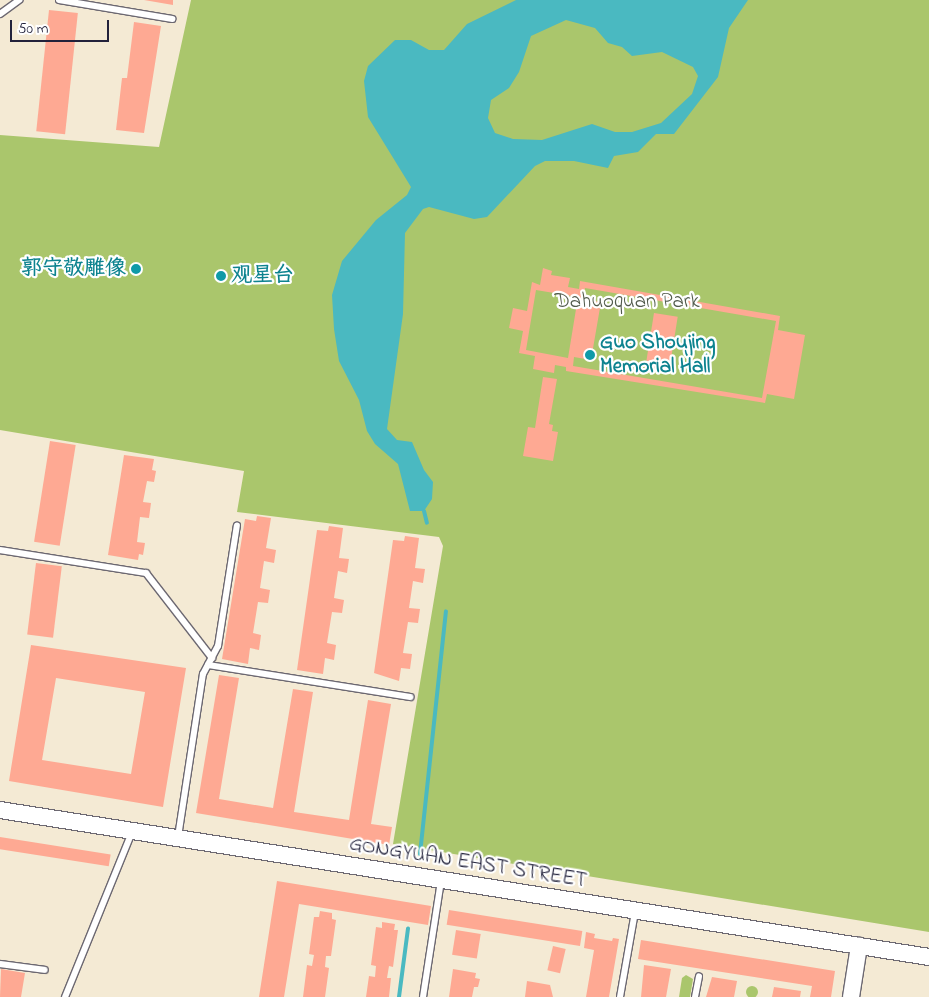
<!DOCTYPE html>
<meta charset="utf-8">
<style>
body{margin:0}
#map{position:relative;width:929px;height:997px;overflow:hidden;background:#f4ead4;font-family:"Indie Flower","LXGW WenKai TC",sans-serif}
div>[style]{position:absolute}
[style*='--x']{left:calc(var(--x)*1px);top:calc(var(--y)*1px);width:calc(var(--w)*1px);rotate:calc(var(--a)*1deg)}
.green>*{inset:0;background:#aac66c}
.round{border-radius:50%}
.water>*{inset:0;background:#4ab9c1}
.stream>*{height:4px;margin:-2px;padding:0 2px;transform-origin:2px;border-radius:2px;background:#4ab9c1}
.building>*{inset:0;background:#fea993;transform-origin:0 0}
.roads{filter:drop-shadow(1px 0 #6c6871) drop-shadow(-1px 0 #6c6871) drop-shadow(0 1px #6c6871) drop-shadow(0 -1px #6c6871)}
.service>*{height:6px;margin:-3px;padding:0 3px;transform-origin:3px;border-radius:3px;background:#fff}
.tertiary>*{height:16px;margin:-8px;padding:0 8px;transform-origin:8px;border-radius:8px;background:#fff}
.dots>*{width:14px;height:14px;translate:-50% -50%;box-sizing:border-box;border:2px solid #fff;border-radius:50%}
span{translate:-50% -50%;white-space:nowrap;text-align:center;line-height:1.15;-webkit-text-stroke:4.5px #fff;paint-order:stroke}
.culture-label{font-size:21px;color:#0d838f;font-weight:700}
.right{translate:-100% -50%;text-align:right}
.left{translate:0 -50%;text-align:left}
.park-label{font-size:21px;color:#525b4c}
.street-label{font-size:21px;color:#22223b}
.scale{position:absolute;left:10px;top:20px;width:99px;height:22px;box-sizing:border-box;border:2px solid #22223b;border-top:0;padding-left:6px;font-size:15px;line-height:18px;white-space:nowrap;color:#22223b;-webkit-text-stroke:4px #fff;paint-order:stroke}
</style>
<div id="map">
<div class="green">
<i style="clip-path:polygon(191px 0,929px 0,929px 932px,393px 844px,443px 546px,439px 537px,237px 512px,244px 471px,0 430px,0 135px,159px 147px)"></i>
<i style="clip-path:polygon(686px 975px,693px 979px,690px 997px,679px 997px,682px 978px)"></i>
<i class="round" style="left:746px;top:986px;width:12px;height:12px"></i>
</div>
<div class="water">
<i style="clip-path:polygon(evenodd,516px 0,748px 0,729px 28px,718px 77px,674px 134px,656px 134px,638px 152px,614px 156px,608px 168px,574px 161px,545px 161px,535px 166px,487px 217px,474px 219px,429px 207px,423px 209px,405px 233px,403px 314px,387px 429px,397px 440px,412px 442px,424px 470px,433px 482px,432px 499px,424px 511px,410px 511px,398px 464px,375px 444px,367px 431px,359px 400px,339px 361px,334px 329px,332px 295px,342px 261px,376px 220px,407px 195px,411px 187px,368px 117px,364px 81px,368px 66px,395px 40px,411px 40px,429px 50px,444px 50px,467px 24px,516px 0,566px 20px,595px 28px,608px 43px,622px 47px,632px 56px,662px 52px,693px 67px,698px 76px,692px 94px,661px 123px,632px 132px,615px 132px,592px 124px,542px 140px,513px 139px,495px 133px,488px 118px,491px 100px,509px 88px,519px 72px,531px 36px,566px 20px)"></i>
</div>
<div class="stream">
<i style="--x:424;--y:511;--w:12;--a:76"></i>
<i style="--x:420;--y:854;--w:244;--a:-83.9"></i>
<i style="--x:399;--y:997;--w:69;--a:-82.5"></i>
</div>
<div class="building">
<i style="clip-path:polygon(144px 0,173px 0,173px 5px)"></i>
<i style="left:49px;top:10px;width:29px;height:122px;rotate:6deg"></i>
<i style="clip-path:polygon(134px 22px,161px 26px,144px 133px,116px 130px,122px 78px,127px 78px)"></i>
<i style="clip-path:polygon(evenodd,543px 268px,552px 271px,551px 275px,570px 278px,568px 287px,579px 289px,580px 281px,780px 316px,778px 330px,805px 335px,794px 399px,767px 394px,765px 403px,566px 371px,566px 367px,555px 365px,554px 373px,533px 369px,535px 356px,519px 353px,523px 331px,509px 328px,513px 308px,527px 311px,532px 282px,540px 285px,543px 268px,585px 288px,776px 321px,762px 398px,573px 366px,574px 357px,591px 360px,601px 302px,583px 299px,585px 288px,543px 268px,536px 290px,578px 297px,568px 358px,526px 350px,536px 290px)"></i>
<i style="left:654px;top:313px;width:24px;height:54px;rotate:9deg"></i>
<i style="clip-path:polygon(543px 377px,557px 379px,549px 424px,553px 425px,552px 431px,558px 432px,553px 461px,523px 456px,528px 427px,535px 428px)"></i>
<i style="left:50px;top:441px;width:26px;height:102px;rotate:9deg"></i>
<i style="clip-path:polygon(124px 455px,154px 459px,152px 470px,156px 471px,154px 482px,147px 481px,143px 502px,151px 503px,149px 518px,140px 517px,137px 542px,145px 543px,143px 555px,139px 554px,138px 560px,108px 555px)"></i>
<i style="clip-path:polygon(257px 516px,271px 518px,266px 548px,276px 550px,274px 563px,264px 561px,260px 588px,270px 590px,268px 603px,258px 602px,253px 633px,261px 635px,259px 650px,250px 648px,248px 664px,222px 659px,245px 519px,256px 521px)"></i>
<i style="clip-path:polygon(329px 526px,343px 528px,339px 558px,349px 559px,347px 573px,338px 571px,334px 598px,344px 600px,342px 613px,332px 612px,327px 643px,336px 645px,334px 660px,325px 658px,323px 674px,297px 670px,317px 530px,328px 531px)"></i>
<i style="clip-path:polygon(405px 536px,419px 538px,415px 568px,425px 569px,423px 583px,413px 581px,409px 608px,420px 609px,418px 623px,408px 622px,403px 653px,412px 654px,410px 669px,401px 668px,399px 681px,374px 673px,393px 540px,404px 541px)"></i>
<i style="left:36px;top:563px;width:26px;height:72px;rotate:7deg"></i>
<i style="clip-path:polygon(evenodd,31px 645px,186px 668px,163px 807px,9px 781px,31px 645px,56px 678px,145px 692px,131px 774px,42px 760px,56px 678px)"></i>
<i style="clip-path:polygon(219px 675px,239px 678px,219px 799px,273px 808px,293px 689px,313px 692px,294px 812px,349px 820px,368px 700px,391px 704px,371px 824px,392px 827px,389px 845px,196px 813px)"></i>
<i style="left:0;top:837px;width:112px;height:12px;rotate:9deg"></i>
<i style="clip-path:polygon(277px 881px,431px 906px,428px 925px,299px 904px,284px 997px,259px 997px)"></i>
<i style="left:449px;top:910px;width:135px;height:15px;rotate:9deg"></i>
<i style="clip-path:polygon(320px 911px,332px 913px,332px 919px,336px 920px,331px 956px,326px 956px,325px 967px,329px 968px,325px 997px,303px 997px,307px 965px,312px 966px,314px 955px,309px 954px,314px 917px,319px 917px)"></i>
<i style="clip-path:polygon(382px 922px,395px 924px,394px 930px,398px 930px,393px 967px,389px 966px,387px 978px,391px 978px,389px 997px,366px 997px,369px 976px,375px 977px,376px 966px,371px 965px,376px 927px,382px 928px)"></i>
<i style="left:456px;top:930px;width:25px;height:25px;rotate:9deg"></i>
<i style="clip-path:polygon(586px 932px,595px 934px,594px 938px,612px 941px,613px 938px,619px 939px,609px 997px,586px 997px,594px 950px,584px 948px)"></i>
<i style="clip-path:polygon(641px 940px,835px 971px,831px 997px,810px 997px,812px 986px,638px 959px)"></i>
<i style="left:553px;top:946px;width:13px;height:25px;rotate:13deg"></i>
<i style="clip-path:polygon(644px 965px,671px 969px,666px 997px,641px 997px)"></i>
<i style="clip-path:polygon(1px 969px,25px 973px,21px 997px,0 997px)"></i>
<i style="clip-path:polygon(453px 969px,476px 973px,475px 978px,480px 979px,478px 987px,474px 987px,472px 997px,449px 997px)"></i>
<i style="clip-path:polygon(712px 977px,737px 981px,734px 997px,706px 997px)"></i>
<i style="clip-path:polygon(527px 981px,550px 985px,553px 997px,525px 997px)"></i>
<i style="clip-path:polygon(774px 987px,801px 991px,800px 997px,772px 997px)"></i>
</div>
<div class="roads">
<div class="service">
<i style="--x:59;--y:0;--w:115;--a:9.5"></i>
<i style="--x:0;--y:14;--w:24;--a:-36"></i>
<i style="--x:0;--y:550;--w:148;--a:9"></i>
<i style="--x:146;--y:573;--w:108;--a:52.2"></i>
<i style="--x:208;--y:665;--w:205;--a:9"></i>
<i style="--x:178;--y:837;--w:165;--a:-81.3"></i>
<i style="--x:203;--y:674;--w:32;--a:-62"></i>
<i style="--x:218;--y:646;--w:122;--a:-81.1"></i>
<i style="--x:0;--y:964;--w:45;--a:7.6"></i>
<i style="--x:65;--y:997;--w:178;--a:-67.9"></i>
<i style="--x:423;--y:997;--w:117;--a:-81.2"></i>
<i style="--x:620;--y:997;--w:86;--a:-80"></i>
<i style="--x:695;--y:997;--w:21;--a:-79"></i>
</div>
<div class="tertiary">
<i style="--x:0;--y:810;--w:941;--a:8.99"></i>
<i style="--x:851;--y:997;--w:52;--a:-81.1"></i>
</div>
</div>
<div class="dots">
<i style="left:136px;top:269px;background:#0f9aa8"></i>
<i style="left:221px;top:276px;background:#0f9aa8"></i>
<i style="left:590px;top:355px;background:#0f9aa8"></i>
</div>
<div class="culture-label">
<span class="right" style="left:126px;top:269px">郭守敬雕像</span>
<span class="left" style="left:231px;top:276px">观星台</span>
<span class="left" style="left:600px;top:355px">Guo Shoujing<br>Memorial Hall</span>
</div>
<div class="park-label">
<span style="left:627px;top:302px">Dahuoquan Park</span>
</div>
<div class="street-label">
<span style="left:468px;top:863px;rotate:9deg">GONGYUAN EAST STREET</span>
</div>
<div class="scale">50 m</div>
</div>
